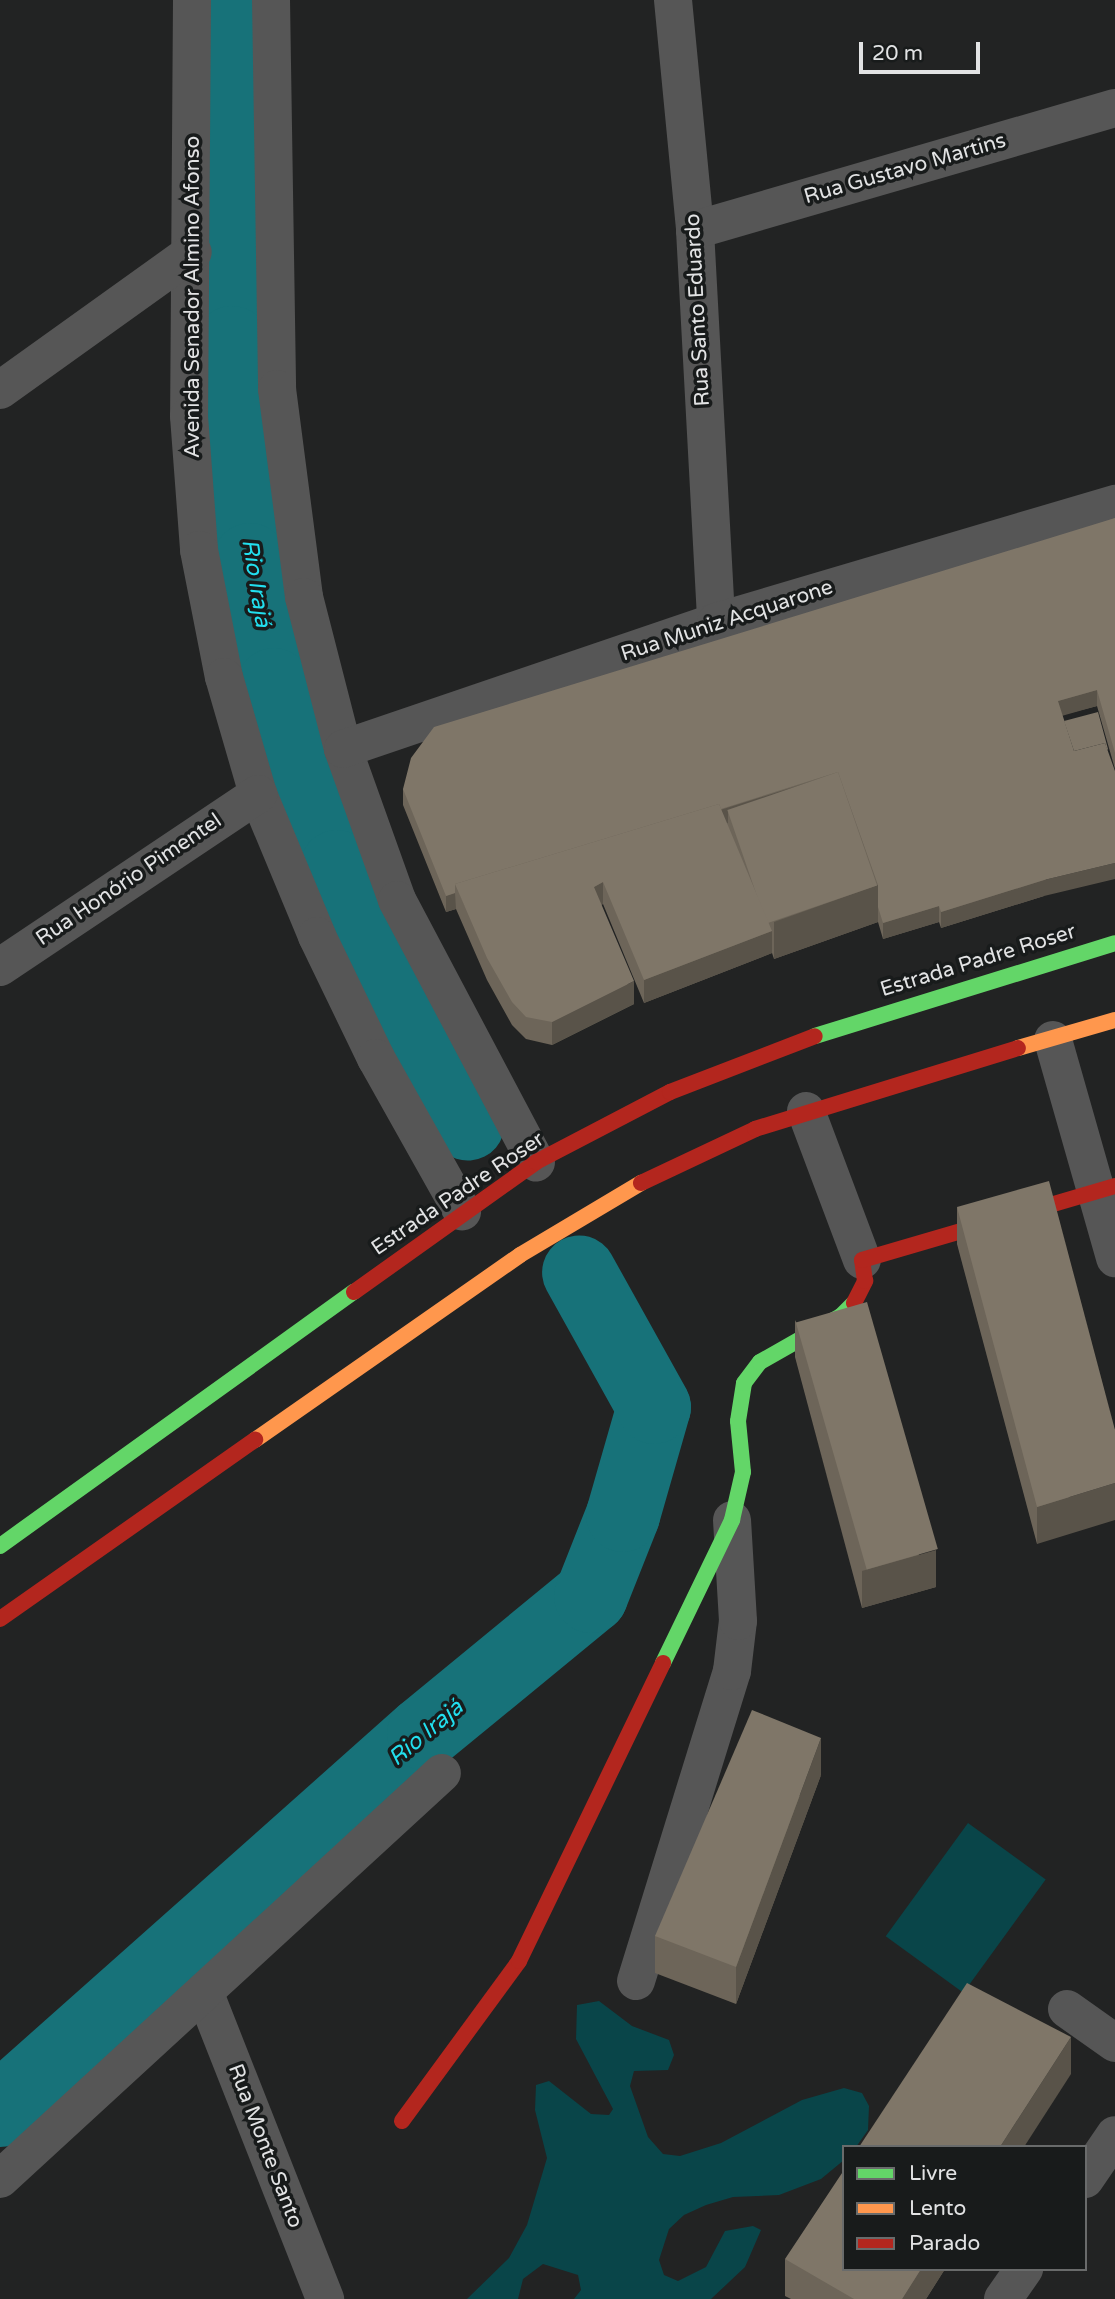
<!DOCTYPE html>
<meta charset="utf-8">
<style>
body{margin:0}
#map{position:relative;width:1115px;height:2299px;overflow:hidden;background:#222323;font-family:"Varela Round",sans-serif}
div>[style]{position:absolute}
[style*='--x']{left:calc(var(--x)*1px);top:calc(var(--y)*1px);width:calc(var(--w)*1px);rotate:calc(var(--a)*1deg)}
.green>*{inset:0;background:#094549;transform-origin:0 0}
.river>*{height:74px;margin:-37px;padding:0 37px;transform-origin:37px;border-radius:37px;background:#177279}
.street>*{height:38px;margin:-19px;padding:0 19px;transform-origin:19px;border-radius:19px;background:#565656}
.fast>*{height:16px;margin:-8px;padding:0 8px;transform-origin:8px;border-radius:8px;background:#63d668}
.slow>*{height:16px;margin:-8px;padding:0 8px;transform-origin:8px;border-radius:8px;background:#ff974d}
.jam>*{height:16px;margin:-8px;padding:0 8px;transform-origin:8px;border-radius:8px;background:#b3261e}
.wall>*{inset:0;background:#6d6559}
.shaded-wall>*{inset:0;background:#595349}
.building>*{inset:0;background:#7f7668;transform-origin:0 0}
span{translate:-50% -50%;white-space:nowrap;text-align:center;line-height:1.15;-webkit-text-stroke:7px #181b1b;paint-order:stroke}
.street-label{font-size:21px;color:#e2e3e4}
.water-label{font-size:23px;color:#22dfee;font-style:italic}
.legend{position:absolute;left:842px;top:2145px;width:245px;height:126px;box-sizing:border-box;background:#181b1b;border:2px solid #696b6b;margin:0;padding:9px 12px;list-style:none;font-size:21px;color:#e2e3e4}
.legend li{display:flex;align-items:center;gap:14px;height:35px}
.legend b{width:35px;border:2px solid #696b6b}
.scale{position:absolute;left:859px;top:42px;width:121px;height:32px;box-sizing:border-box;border:4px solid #e2e3e4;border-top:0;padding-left:9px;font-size:21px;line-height:24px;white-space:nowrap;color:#e2e3e4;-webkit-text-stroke:5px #181b1b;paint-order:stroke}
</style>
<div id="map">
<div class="green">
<i style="left:968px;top:1823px;width:96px;height:140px;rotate:36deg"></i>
<i style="clip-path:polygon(599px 2001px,632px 2026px,669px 2040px,674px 2055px,668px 2070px,634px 2071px,630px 2086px,648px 2137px,663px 2154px,680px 2156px,721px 2143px,802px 2100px,844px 2088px,862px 2093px,869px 2106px,868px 2130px,856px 2147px,844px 2147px,844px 2160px,821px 2179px,779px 2195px,733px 2197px,706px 2205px,684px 2215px,669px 2229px,659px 2260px,664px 2275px,678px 2281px,706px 2267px,725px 2231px,753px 2226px,761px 2230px,745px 2267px,711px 2299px,574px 2299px,581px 2290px,578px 2275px,543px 2264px,523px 2279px,518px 2299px,467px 2299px,509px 2258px,527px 2225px,547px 2158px,535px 2110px,536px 2085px,549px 2081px,591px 2114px,609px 2115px,613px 2109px,576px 2039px,577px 2005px)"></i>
</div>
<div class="river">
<i style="--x:229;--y:0;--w:343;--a:89.5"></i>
<i style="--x:232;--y:343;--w:218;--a:85.3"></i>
<i style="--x:250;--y:560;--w:127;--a:79.1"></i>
<i style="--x:274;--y:685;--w:193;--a:70.9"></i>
<i style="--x:337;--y:867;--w:288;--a:63"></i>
<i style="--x:0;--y:2110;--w:567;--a:-41.64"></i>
<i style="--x:424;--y:1733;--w:216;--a:-39.4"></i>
<i style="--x:591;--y:1596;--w:87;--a:-68.4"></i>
<i style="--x:623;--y:1515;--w:112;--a:-74"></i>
<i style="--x:654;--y:1407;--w:154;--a:-119.1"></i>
</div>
<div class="street">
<i style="--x:192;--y:0;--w:416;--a:90.4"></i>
<i style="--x:189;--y:416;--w:134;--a:85.7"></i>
<i style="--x:199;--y:550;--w:129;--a:78.9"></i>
<i style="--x:224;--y:677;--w:122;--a:73.8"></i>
<i style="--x:258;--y:794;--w:154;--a:67.4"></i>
<i style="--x:317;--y:936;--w:136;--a:64.2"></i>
<i style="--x:376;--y:1058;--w:176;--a:60.7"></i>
<i style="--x:271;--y:0;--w:389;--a:89.1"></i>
<i style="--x:277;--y:389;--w:210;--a:82.6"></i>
<i style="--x:304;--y:597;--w:157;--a:75.6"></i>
<i style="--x:343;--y:749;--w:160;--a:70.3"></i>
<i style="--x:397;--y:900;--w:297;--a:62.1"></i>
<i style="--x:673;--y:0;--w:231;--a:84.5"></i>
<i style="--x:695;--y:230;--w:393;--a:86.9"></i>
<i style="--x:695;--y:230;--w:437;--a:-16.2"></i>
<i style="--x:0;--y:390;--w:237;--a:-35.6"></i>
<i style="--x:343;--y:749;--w:394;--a:-18.8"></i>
<i style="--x:716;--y:622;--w:416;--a:-16.5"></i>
<i style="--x:0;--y:967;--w:311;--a:-33.8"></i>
<i style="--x:1053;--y:1040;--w:227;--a:74.1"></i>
<i style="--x:806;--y:1111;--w:159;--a:69.4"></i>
<i style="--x:636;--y:1981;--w:325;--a:-72.8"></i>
<i style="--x:732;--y:1671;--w:50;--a:-83.2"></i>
<i style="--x:738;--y:1621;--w:101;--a:-93.4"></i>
<i style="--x:205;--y:1994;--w:328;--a:68.5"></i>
<i style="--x:1067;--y:2009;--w:59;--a:35.3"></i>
<i style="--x:0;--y:2179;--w:600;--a:-42.57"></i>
<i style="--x:1085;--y:2179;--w:53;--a:-55.7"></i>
<i style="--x:1003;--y:2299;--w:37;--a:-55"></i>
</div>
<div class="fast">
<i style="--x:815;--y:1036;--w:314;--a:-17.2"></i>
<i style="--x:0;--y:1546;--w:436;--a:-35.7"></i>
<i style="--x:663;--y:1663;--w:159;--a:-64.2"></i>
<i style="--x:732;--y:1520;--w:49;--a:-77.1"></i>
<i style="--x:743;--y:1472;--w:51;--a:-95.6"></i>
<i style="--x:738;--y:1421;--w:38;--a:-81"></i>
<i style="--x:744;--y:1383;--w:26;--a:-53"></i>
<i style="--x:760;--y:1362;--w:93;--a:-29.6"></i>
<i style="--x:841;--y:1316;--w:18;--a:-45"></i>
</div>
<div class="slow">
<i style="--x:1018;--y:1048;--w:101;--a:-16.1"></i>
<i style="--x:255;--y:1440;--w:323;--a:-34.9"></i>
<i style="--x:520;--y:1255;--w:141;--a:-30.8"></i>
</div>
<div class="jam">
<i style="--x:641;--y:1183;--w:126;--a:-25.3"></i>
<i style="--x:755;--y:1129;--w:275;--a:-17.1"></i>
<i style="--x:354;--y:1292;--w:224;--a:-35.5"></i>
<i style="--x:536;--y:1162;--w:151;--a:-27.6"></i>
<i style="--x:670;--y:1092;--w:155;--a:-21.1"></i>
<i style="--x:854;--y:1303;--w:25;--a:-63"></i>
<i style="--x:865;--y:1281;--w:21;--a:-98"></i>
<i style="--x:862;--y:1260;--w:264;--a:-16.3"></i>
<i style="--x:0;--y:1619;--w:312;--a:-35.1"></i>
<i style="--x:402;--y:2121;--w:198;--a:-53.8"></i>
<i style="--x:519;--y:1961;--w:331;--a:-64.2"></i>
</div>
<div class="wall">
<i style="clip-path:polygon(1115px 518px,1115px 769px,1097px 706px,1062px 715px,1044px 896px,941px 928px,939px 922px,883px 939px,878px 922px,774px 959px,772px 953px,644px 1003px,603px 904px,601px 905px,634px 1004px,552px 1045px,526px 1039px,512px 1025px,487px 980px,456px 909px,446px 912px,403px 805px,403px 789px)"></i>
<i style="clip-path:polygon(957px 1207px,1115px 1430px,1037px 1544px,957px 1244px)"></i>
<i style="clip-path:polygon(795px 1320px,936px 1587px,862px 1608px,795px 1357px)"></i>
<i style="clip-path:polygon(821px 1775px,736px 2004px,655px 1973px,655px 1936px)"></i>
<i style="clip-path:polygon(785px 2259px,844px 2269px,945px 2269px,926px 2299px,791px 2299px,785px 2296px)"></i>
</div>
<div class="shaded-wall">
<i style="clip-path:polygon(1097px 690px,1097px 706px,1058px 717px,1058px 701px)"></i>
<i style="clip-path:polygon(832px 775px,728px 811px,728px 823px,465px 906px,459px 892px)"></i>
<i style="clip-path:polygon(1115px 863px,1115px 879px,1044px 896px,941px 928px,941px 912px,1044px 880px)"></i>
<i style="clip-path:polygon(603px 882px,603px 904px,594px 909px,594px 887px)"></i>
<i style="clip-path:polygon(878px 885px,878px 922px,774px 959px,774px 922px)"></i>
<i style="clip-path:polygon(455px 893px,456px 909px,446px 912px,446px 896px)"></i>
<i style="clip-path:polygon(939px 906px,939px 922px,883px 939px,883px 923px)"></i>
<i style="clip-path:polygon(772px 931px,772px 953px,644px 1003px,644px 980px)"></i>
<i style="clip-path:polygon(634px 981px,634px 1004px,552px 1045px,552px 1022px)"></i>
<i style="clip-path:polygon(1115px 1483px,1115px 1520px,1037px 1544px,1037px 1507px)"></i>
<i style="clip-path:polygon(936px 1550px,936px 1587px,862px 1608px,862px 1571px)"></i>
<i style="clip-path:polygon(821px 1738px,821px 1775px,736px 2004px,736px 1967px)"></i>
<i style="clip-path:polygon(1071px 2037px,1071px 2074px,1024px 2147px,1000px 2147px)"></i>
<i style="clip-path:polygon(921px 2269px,945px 2269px,926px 2299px,902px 2299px)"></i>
</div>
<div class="building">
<i style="clip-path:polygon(1115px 518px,1115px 753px,1097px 690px,1058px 701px,1074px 751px,1105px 743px,1115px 771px,1115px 863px,1044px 880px,941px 912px,939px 906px,883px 923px,878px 907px,878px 885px,838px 772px,721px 809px,719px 804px,455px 884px,455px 893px,446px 896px,403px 789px,411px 758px,434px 727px)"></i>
<i style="clip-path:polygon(1098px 712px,1108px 749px,1107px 750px,1105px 743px,1074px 751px,1064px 721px)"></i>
<i style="left:838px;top:772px;width:120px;height:117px;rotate:71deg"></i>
<i style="clip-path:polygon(719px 804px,772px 931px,644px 980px,603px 882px,594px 887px,634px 981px,552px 1022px,526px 1017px,512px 1002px,487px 958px,455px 884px)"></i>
<i style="clip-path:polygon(1049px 1181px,1115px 1430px,1115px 1483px,1037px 1507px,957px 1207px)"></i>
<i style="left:867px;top:1302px;width:257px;height:74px;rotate:74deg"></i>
<i style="clip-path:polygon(752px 1710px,821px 1738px,736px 1967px,655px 1936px)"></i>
<i style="clip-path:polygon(967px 1983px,1071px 2037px,1000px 2147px,859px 2147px)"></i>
<i style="clip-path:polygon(844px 2170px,844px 2269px,921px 2269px,902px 2299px,854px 2299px,785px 2259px)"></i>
</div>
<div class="street-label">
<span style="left:905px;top:169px;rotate:-16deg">Rua Gustavo Martins</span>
<span style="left:193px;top:297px;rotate:-90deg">Avenida Senador Almino Afonso</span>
<span style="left:698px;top:310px;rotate:-93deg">Rua Santo Eduardo</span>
<span style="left:727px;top:621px;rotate:-18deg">Rua Muniz Acquarone</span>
<span style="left:129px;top:880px;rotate:-34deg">Rua Honório Pimentel</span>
<span style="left:978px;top:961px;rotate:-17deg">Estrada Padre Roser</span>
<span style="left:458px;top:1194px;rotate:-34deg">Estrada Padre Roser</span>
<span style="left:265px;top:2146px;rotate:69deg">Rua Monte Santo</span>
</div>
<div class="water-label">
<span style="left:256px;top:583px;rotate:81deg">Rio Irajá</span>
<span style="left:426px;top:1733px;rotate:-40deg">Rio Irajá</span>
</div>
<ul class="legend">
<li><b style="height:9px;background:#63d668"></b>Livre</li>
<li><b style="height:9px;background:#ff974d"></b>Lento</li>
<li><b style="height:9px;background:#b3261e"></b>Parado</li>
</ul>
<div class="scale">20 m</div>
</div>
